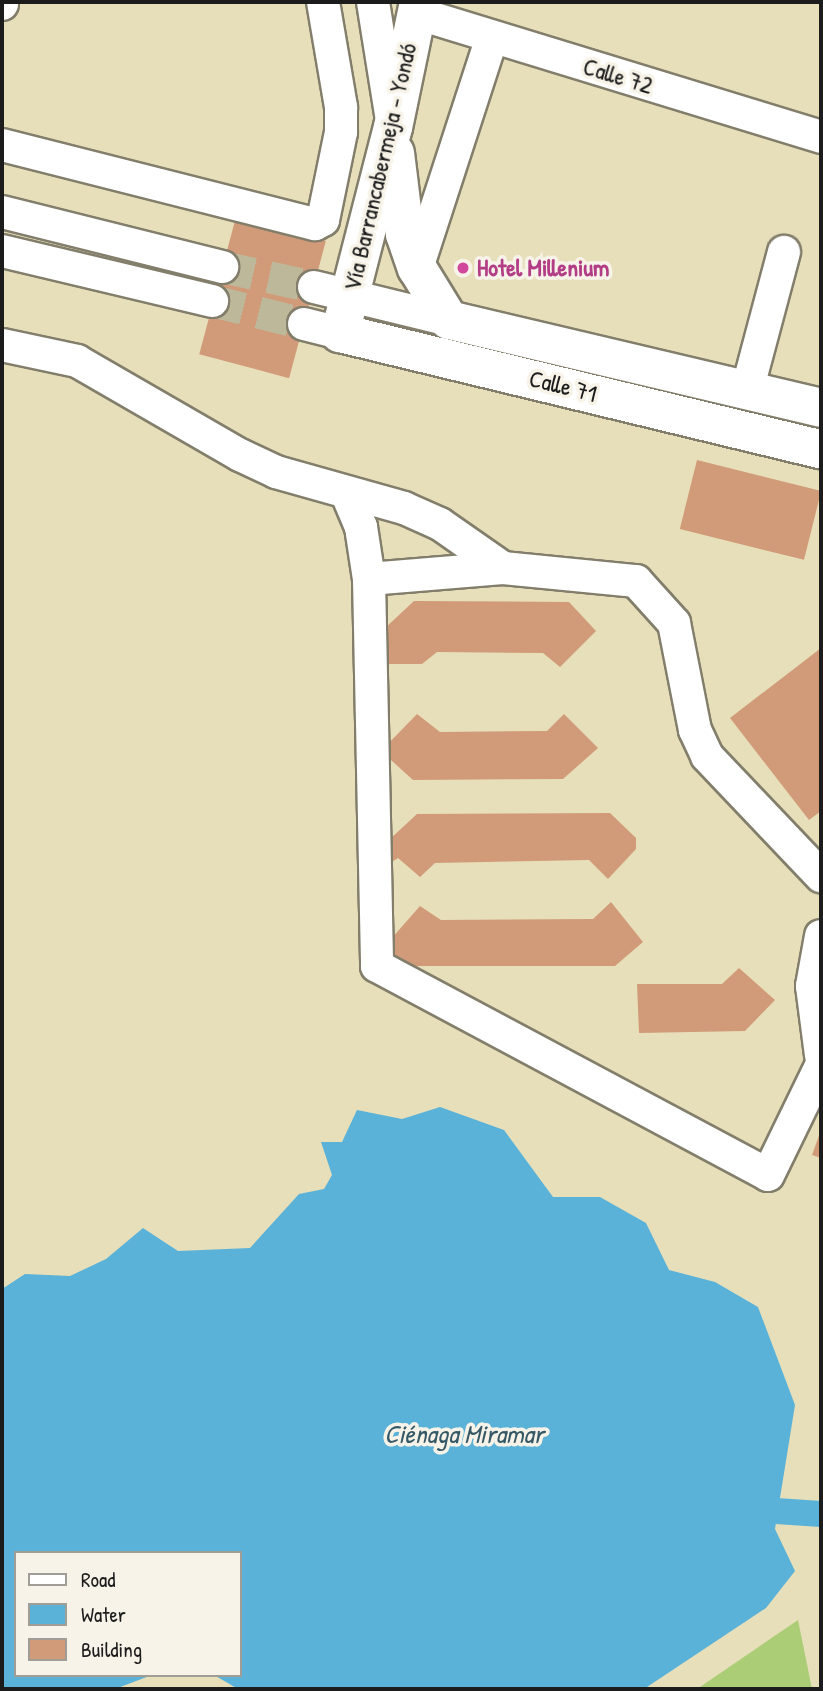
<!DOCTYPE html>
<meta charset="utf-8">
<style>
body{margin:0}
#map{position:relative;width:823px;height:1691px;overflow:hidden;background:#e7dfba;font-family:"Patrick Hand",sans-serif}
div>[style]{position:absolute}
[style*='--x']{left:calc(var(--x)*1px);top:calc(var(--y)*1px);width:calc(var(--w)*1px);rotate:calc(var(--a)*1deg)}
.green>*{inset:0;background:#abcd75}
.water>*{inset:0;background:#5bb2d8}
.canal>*{height:26px;margin:-13px;padding:0 13px;transform-origin:13px;border-radius:13px;background:#5bb2d8}
.building>*{inset:0;background:#d19b79;transform-origin:0 0}
.minor-tunnel>*{height:32px;margin-top:-16px;transform-origin:0;background:repeating-linear-gradient(90deg,#beb89a 0 32px,transparent 0 48px)}
.roads{filter:drop-shadow(2px 0 #827e6b) drop-shadow(-2px 0 #827e6b) drop-shadow(0 2px #827e6b) drop-shadow(0 -2px #827e6b)}
.minor>*{height:32px;margin:-16px;padding:0 16px;transform-origin:16px;border-radius:16px;background:#fff}
.major>*{height:38px;margin:-19px;padding:0 19px;transform-origin:19px;border-radius:19px;background:#fff}
.dots>*{width:19px;height:19px;translate:-50% -50%;box-sizing:border-box;border:4px solid #f7f3e8;border-radius:50%}
span{translate:-50% -50%;white-space:nowrap;text-align:center;line-height:1.15;-webkit-text-stroke:7px #f7f3e8;paint-order:stroke}
.street-label{font-size:24px;color:#1c1c1c}
.hotel-label{font-size:24px;color:#b23c85;font-weight:700}
.left{translate:0 -50%;text-align:left}
.water-label{font-size:26px;color:#355867;font-style:italic}
.frame{position:absolute;inset:0;border:4px solid #1c1c1c;pointer-events:none}
.legend{position:absolute;left:14px;top:1551px;width:228px;height:126px;box-sizing:border-box;background:#f7f3e8;border:2px solid #9f9d96;margin:0;padding:9px 12px;list-style:none;font-size:21px;color:#1c1c1c}
.legend li{display:flex;align-items:center;gap:14px;height:35px}
.legend b{width:35px;border:2px solid #9f9d96}
</style>
<div id="map">
<div class="green">
<i style="clip-path:polygon(798px 1620px,812px 1689px,697px 1689px)"></i>
</div>
<div class="water">
<i style="clip-path:polygon(440px 1107px,504px 1130px,553px 1197px,600px 1197px,646px 1223px,669px 1270px,715px 1282px,758px 1307px,795px 1405px,775px 1529px,795px 1571px,766px 1608px,644px 1689px,238px 1689px,214px 1675px,240px 1675px,240px 1553px,16px 1553px,16px 1675px,152px 1675px,115px 1689px,2px 1689px,2px 1289px,25px 1274px,70px 1276px,106px 1259px,143px 1228px,178px 1251px,250px 1248px,299px 1194px,324px 1189px,332px 1175px,321px 1142px,342px 1142px,357px 1110px,402px 1119px)"></i>
</div>
<div class="canal">
<i style="--x:776;--y:1511;--w:45;--a:3.8"></i>
</div>
<div class="building">
<i style="left:236px;top:217px;width:93px;height:142px;rotate:15deg"></i>
<i style="left:697px;top:460px;width:128px;height:71px;rotate:14deg"></i>
<i style="clip-path:polygon(414px 601px,569px 602px,596px 631px,560px 667px,543px 653px,437px 652px,422px 664px,385px 664px,384px 629px)"></i>
<i style="clip-path:polygon(821px 648px,821px 811px,809px 820px,730px 718px)"></i>
<i style="clip-path:polygon(417px 714px,440px 732px,547px 731px,564px 714px,598px 748px,563px 779px,413px 780px,381px 751px)"></i>
<i style="clip-path:polygon(610px 813px,636px 838px,636px 849px,608px 879px,589px 860px,435px 863px,420px 877px,398px 858px,389px 864px,377px 851px,417px 814px)"></i>
<i style="clip-path:polygon(611px 902px,643px 942px,615px 966px,413px 966px,390px 953px,391px 939px,420px 906px,441px 920px,593px 919px)"></i>
<i style="clip-path:polygon(739px 968px,775px 1000px,745px 1031px,639px 1033px,637px 984px,722px 984px)"></i>
<i style="clip-path:polygon(821px 1130px,821px 1158px,812px 1155px)"></i>
</div>
<div class="minor-tunnel">
<i style="--x:222;--y:267;--w:94;--a:12.3"></i>
<i style="--x:212;--y:301;--w:95;--a:14"></i>
</div>
<div class="roads">
<div class="minor">
<i style="--x:373;--y:2;--w:114;--a:80.9"></i>
<i style="--x:2;--y:4;--w:2;--a:-90"></i>
<i style="--x:416;--y:13;--w:424;--a:17"></i>
<i style="--x:2;--y:145;--w:323;--a:14.2"></i>
<i style="--x:315;--y:224;--w:9;--a:-27"></i>
<i style="--x:323;--y:220;--w:90;--a:-78.4"></i>
<i style="--x:341;--y:132;--w:25;--a:-90"></i>
<i style="--x:341;--y:107;--w:107;--a:-99.7"></i>
<i style="--x:2;--y:212;--w:227;--a:14"></i>
<i style="--x:2;--y:251;--w:216;--a:13.4"></i>
<i style="--x:417;--y:268;--w:243;--a:-72"></i>
<i style="--x:314;--y:287;--w:139;--a:13.7"></i>
<i style="--x:304;--y:324;--w:37;--a:14"></i>
<i style="--x:2;--y:345;--w:77;--a:12"></i>
<i style="--x:77;--y:361;--w:188;--a:30"></i>
<i style="--x:240;--y:455;--w:40;--a:25"></i>
<i style="--x:276;--y:472;--w:133;--a:15.7"></i>
<i style="--x:404;--y:508;--w:39;--a:24"></i>
<i style="--x:440;--y:524;--w:77;--a:34.9"></i>
<i style="--x:747;--y:391;--w:144;--a:-75.1"></i>
<i style="--x:347;--y:494;--w:36;--a:67"></i>
<i style="--x:361;--y:527;--w:53;--a:81.3"></i>
<i style="--x:369;--y:579;--w:387;--a:88.8"></i>
<i style="--x:377;--y:966;--w:443;--a:28.1"></i>
<i style="--x:768;--y:1175;--w:121;--a:-64.1"></i>
<i style="--x:369;--y:579;--w:134;--a:-4.7"></i>
<i style="--x:503;--y:568;--w:134;--a:5.6"></i>
<i style="--x:636;--y:581;--w:57;--a:47.9"></i>
<i style="--x:674;--y:623;--w:109;--a:78.9"></i>
<i style="--x:695;--y:730;--w:29;--a:65"></i>
<i style="--x:707;--y:756;--w:166;--a:46.5"></i>
<i style="--x:821;--y:936;--w:51;--a:100.2"></i>
<i style="--x:812;--y:986;--w:70;--a:82.6"></i>
</div>
<div class="major">
<i style="--x:419;--y:2;--w:128;--a:101.7"></i>
<i style="--x:393;--y:127;--w:213;--a:104.4"></i>
<i style="--x:340;--y:333;--w:495;--a:13.6"></i>
<i style="--x:395;--y:153;--w:82;--a:83"></i>
<i style="--x:405;--y:234;--w:36;--a:71"></i>
<i style="--x:417;--y:268;--w:61;--a:58.4"></i>
<i style="--x:449;--y:320;--w:382;--a:13.3"></i>
</div>
</div>
<div class="dots">
<i style="left:463px;top:268px;background:#d1479c"></i>
</div>
<div class="street-label">
<span style="left:618px;top:76px;rotate:17deg">Calle 72</span>
<span style="left:380px;top:167px;rotate:-77deg">Vía Barrancabermeja - Yondó</span>
<span style="left:563px;top:386px;rotate:14deg">Calle 71</span>
</div>
<div class="hotel-label">
<span class="left" style="left:477px;top:268px">Hotel Millenium</span>
</div>
<div class="water-label">
<span style="left:464px;top:1434px">Ciénaga Miramar</span>
</div>
<div class="frame"></div>
<ul class="legend">
<li><b style="height:9px;background:#fff"></b>Road</li>
<li><b style="height:19px;background:#5bb2d8"></b>Water</li>
<li><b style="height:19px;background:#d19b79"></b>Building</li>
</ul>
</div>
